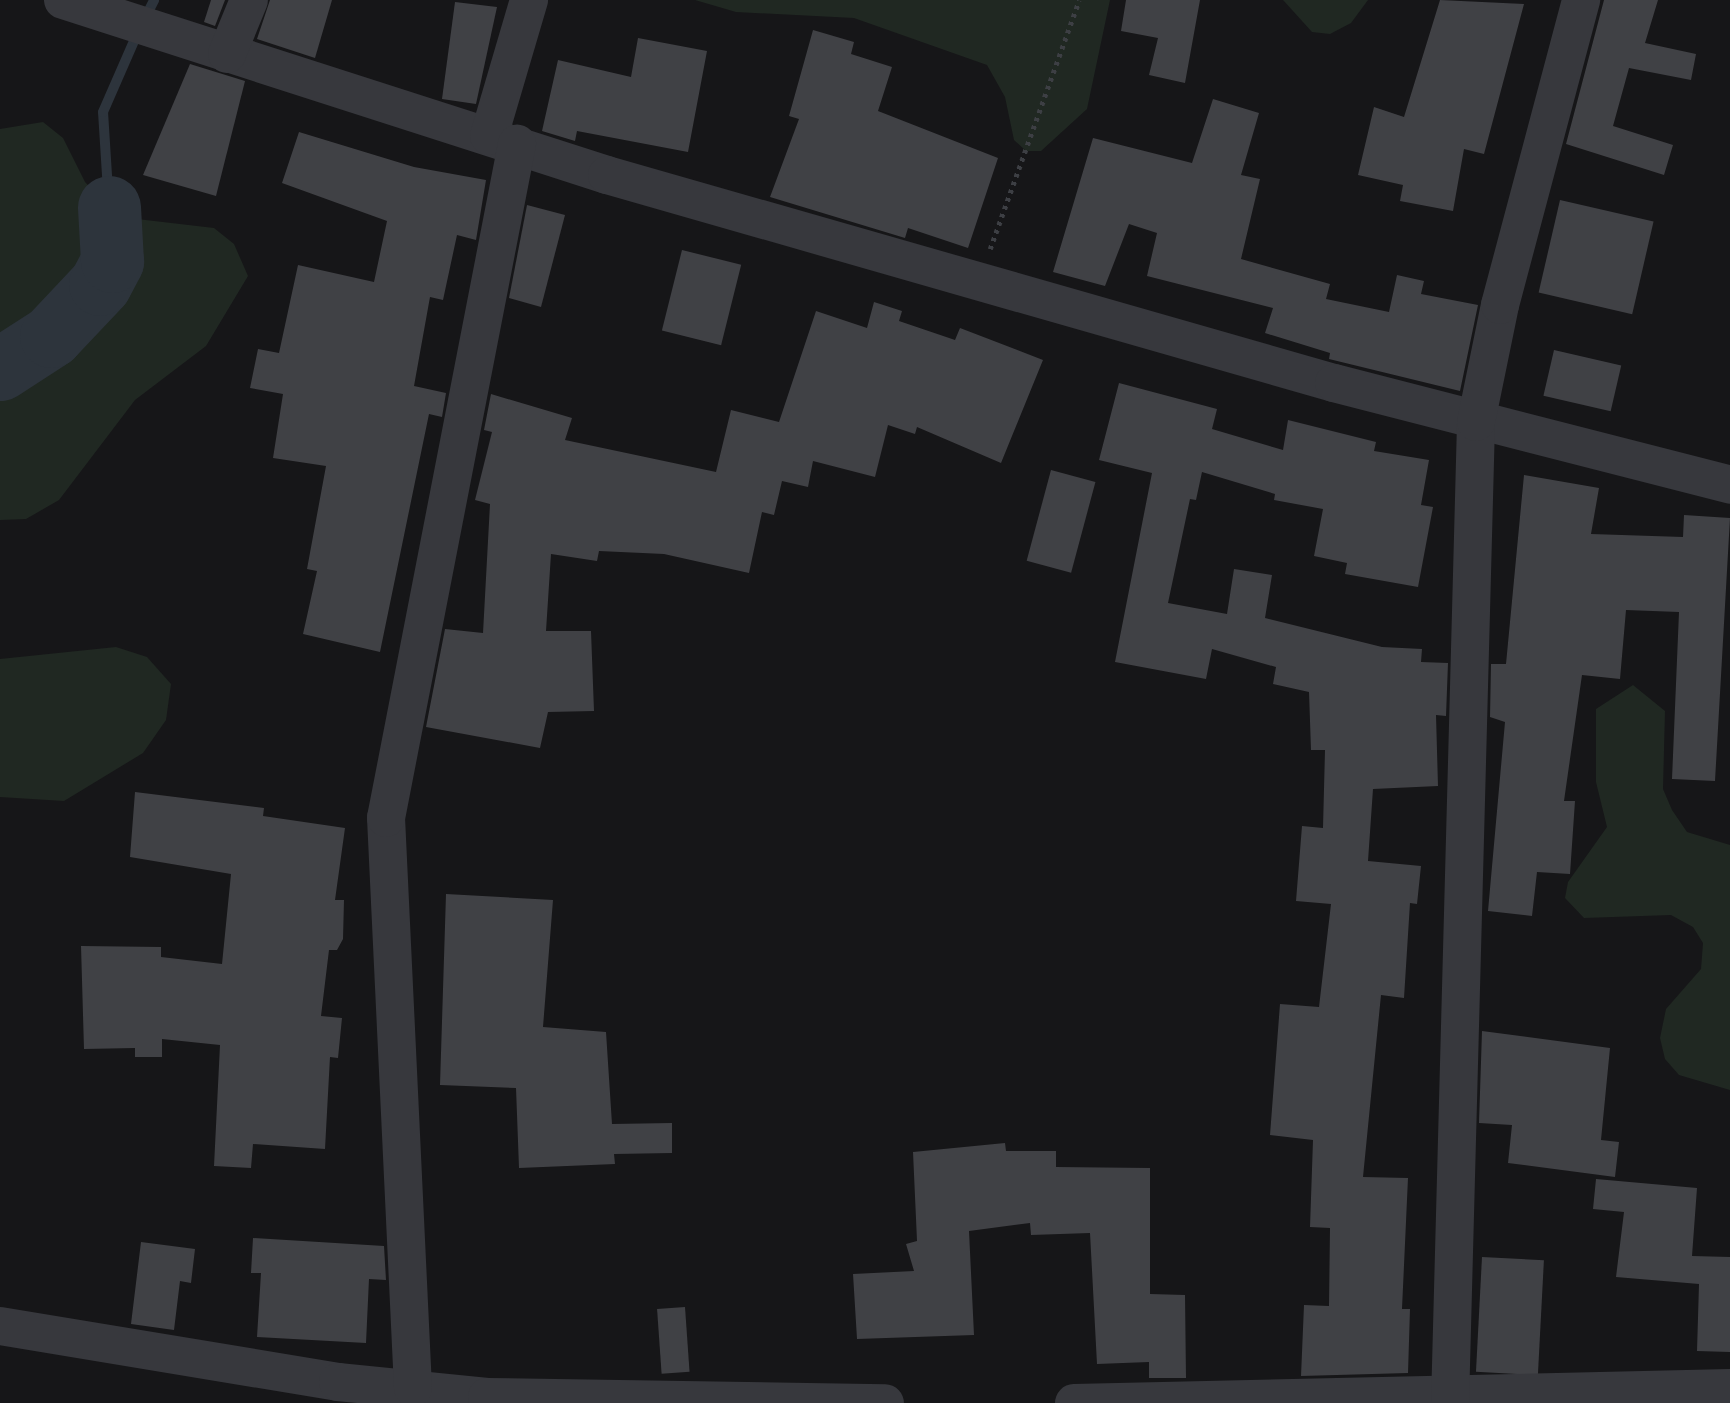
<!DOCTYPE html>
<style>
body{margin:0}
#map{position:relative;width:1730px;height:1403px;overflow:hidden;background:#161618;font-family:"Archivo Narrow",sans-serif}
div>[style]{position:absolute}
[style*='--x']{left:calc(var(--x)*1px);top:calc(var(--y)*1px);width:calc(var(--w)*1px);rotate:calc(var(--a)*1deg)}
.green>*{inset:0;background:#202822}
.stream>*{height:10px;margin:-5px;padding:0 5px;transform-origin:5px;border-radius:5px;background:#2d343c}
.river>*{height:63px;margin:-31.5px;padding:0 31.5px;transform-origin:31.5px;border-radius:31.5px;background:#2d343c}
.building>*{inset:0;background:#404145;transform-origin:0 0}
.path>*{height:4.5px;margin-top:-2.25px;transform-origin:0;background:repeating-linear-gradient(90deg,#3d3f44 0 3.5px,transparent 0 8.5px)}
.minor>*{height:38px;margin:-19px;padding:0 19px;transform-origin:19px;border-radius:19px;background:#37383d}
span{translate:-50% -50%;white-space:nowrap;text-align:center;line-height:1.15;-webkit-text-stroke:6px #111113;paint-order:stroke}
</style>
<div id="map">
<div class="green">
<i style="clip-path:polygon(695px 0,1110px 0,1087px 109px,1041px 151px,1026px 151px,1014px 140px,1005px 97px,987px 65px,854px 18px,736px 12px)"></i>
<i style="clip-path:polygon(1283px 0,1368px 0,1351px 23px,1330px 34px,1312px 32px)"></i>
<i style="clip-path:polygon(43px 122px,63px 138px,85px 182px,109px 207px,137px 219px,214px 228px,234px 244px,248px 276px,206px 346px,135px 400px,59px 500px,26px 519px,0 520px,0 129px)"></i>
<i style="clip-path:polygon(116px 647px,147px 657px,171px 684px,166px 720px,143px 753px,64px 801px,0 797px,0 659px)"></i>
<i style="clip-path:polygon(1633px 685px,1665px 711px,1663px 789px,1672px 810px,1687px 832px,1730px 845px,1730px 1090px,1679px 1075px,1665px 1059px,1660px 1038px,1666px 1009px,1701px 969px,1703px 943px,1693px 927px,1671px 915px,1584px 918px,1565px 898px,1568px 882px,1607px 827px,1596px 782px,1596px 709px)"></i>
</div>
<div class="stream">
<i style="--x:145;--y:18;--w:20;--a:-63"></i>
<i style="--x:109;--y:207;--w:95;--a:-93.6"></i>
<i style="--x:103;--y:112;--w:87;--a:-66.4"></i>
</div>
<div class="river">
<i style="--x:0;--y:369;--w:61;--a:-32.9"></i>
<i style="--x:51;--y:336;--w:71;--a:-46.7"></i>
<i style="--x:100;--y:284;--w:26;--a:-62"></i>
<i style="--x:112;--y:261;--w:54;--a:-93.2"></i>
</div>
<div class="building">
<i style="clip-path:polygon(211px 0,225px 0,215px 26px,204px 22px)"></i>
<i style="clip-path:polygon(270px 0,332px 0,315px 58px,257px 39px)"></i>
<i style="clip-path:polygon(1126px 0,1200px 0,1185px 83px,1149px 75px,1158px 38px,1121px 31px)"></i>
<i style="clip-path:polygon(1440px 0,1524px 4px,1484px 154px,1464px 149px,1453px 211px,1400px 201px,1403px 185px,1358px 175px,1374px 107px,1404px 117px)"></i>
<i style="clip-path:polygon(1604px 0,1658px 0,1645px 43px,1696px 54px,1691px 80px,1629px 68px,1613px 126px,1673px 145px,1664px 175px,1566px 144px)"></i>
<i style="clip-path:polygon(455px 2px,497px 7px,476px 104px,442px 99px)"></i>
<i style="clip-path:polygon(813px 30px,854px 42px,851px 54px,892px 67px,878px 111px,998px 158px,968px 248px,908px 228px,905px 238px,770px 197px,799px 119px,789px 116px)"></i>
<i style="clip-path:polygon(638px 38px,707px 51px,688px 152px,577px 131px,575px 141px,542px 131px,558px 60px,631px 77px)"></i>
<i style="clip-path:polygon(190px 64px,245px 81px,216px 196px,143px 175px)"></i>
<i style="clip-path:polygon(1213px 99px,1259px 113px,1241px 175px,1260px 179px,1241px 259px,1330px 284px,1326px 299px,1389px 312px,1397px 275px,1424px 281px,1421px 294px,1478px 305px,1460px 391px,1329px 359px,1330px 353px,1265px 333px,1273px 308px,1147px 276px,1157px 233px,1129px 224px,1105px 286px,1053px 272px,1093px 138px,1192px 163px)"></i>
<i style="clip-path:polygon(299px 132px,414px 167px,486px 180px,476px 240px,457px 235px,443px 300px,430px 297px,414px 386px,446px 393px,442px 417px,429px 414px,380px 652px,303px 634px,317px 571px,307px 569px,326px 466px,273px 458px,283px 394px,250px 388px,258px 349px,279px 353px,298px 265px,374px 282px,387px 221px,282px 183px)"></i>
<i style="left:1560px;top:200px;width:96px;height:95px;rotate:13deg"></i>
<i style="clip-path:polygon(527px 205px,565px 215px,541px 307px,509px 298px)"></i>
<i style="left:682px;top:250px;width:61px;height:83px;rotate:14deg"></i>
<i style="clip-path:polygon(874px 302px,902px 311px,899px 321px,955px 340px,960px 328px,1043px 360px,1001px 463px,917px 427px,915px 434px,888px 425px,875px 477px,813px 461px,808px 487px,782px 481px,774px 515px,762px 512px,749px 573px,664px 554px,599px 551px,597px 561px,551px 554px,546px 631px,591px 631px,594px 711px,548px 712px,540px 748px,426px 727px,445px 629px,483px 633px,490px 504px,475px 500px,492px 432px,484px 430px,491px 394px,572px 418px,565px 440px,716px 472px,731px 410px,779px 422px,816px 311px,867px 328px)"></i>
<i style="left:1554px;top:350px;width:69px;height:47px;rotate:13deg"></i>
<i style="clip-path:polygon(1119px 383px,1217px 409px,1212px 429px,1283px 450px,1288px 420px,1376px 442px,1374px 451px,1429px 460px,1421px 505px,1433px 507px,1418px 587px,1345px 574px,1347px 563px,1314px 556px,1323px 509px,1274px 500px,1275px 494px,1202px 472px,1196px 500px,1190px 499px,1168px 603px,1227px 614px,1234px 569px,1272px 575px,1265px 618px,1382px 647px,1422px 649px,1421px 662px,1448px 663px,1446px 716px,1436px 715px,1438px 786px,1373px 789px,1368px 861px,1421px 866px,1417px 904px,1410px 903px,1404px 998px,1381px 995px,1363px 1177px,1408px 1178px,1402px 1309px,1410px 1309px,1408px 1373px,1301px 1376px,1304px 1305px,1329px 1306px,1330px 1228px,1310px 1227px,1313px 1140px,1270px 1135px,1280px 1004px,1319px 1007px,1331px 904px,1296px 901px,1302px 826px,1323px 828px,1325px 750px,1311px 750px,1309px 692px,1273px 684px,1276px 667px,1212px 649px,1206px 679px,1115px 662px,1152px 473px,1099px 460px)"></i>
<i style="left:1051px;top:470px;width:46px;height:94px;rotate:15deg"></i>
<i style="clip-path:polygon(1524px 475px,1599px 488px,1591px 534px,1683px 537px,1684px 515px,1730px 518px,1715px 781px,1672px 779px,1679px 612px,1626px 610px,1620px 679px,1582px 675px,1564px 801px,1575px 801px,1570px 874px,1537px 872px,1532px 916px,1488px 911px,1505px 722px,1490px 717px,1491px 664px,1506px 664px)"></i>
<i style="clip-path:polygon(135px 792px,264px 808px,263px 816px,345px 828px,335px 900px,344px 900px,343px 939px,337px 950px,329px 950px,321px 1016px,342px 1018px,338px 1058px,330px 1057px,325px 1149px,253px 1144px,251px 1168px,214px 1166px,220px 1045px,162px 1039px,162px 1057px,135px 1057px,135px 1048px,84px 1049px,81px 946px,161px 947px,161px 957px,222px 964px,231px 874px,130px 857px)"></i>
<i style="clip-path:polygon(446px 894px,553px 900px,543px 1027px,606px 1032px,612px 1124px,672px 1123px,672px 1153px,614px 1154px,615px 1164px,519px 1168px,516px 1088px,440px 1085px)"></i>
<i style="clip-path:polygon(1482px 1031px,1610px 1048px,1601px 1140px,1619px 1142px,1615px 1177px,1508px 1163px,1512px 1125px,1479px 1123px)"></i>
<i style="clip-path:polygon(1005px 1143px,1006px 1151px,1056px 1151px,1056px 1167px,1150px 1168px,1150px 1294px,1185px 1295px,1186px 1378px,1149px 1378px,1149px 1362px,1097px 1364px,1090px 1233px,1031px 1235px,1030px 1223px,969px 1231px,974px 1335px,857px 1339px,853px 1274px,914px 1271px,906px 1244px,917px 1241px,913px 1152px)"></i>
<i style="clip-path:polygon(1596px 1179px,1697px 1188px,1692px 1256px,1730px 1257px,1730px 1352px,1697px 1351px,1699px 1284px,1616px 1277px,1624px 1212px,1593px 1209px)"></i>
<i style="clip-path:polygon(253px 1238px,384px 1246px,386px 1280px,369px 1279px,366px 1343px,257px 1337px,261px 1273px,251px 1273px)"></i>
<i style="clip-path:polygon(141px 1242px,195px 1249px,191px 1283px,180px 1281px,174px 1330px,131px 1324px)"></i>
<i style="left:1482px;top:1257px;width:62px;height:115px;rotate:3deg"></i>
<i style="left:685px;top:1307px;width:65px;height:28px;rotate:86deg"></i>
</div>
<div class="path">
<i style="--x:990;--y:249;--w:264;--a:-70.3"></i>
</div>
<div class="minor">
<i style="--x:63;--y:0;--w:571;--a:17.83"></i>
<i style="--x:607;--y:175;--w:756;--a:15.97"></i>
<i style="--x:1334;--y:383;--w:409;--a:14.4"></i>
<i style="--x:227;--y:54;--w:58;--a:-67.8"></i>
<i style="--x:489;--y:136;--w:142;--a:-73.6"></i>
<i style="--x:0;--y:1326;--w:343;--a:9.4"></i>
<i style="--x:338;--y:1382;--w:150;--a:5.7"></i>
<i style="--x:487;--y:1397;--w:398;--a:0.9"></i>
<i style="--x:413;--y:1388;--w:571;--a:-92.71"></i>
<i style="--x:386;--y:818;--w:687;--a:-79"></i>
<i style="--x:1074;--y:1403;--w:656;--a:-1.31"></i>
<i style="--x:1450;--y:1403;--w:981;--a:-88.48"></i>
<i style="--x:1476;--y:422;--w:119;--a:-78.4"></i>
<i style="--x:1500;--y:305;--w:316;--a:-75.1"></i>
</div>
</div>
